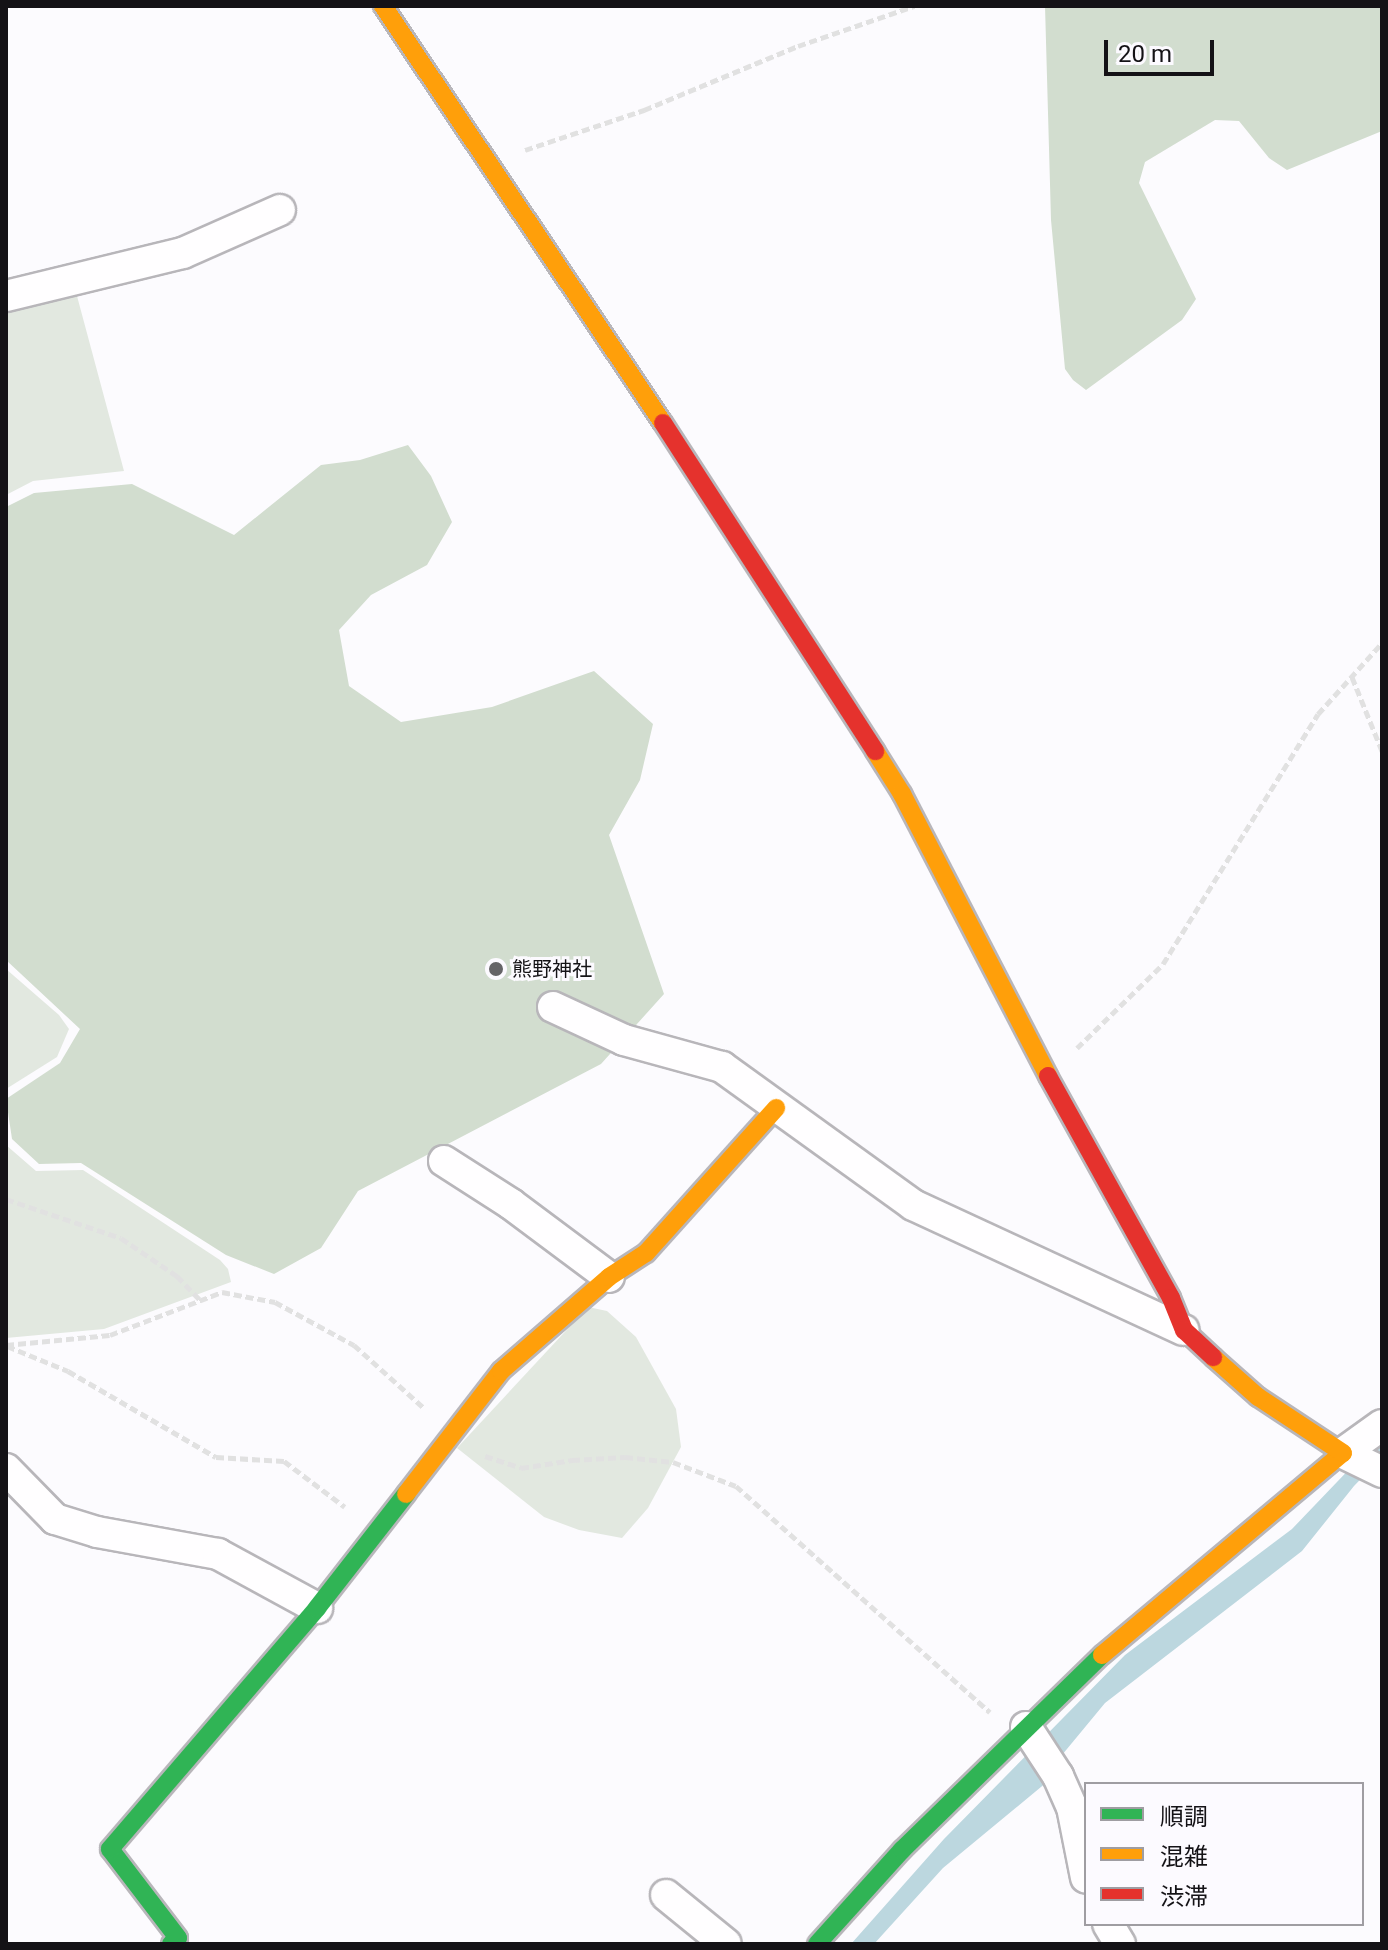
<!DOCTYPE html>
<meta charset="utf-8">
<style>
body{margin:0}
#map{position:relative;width:1388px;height:1950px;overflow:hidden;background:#fcfbfe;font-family:Roboto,"Noto Sans JP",sans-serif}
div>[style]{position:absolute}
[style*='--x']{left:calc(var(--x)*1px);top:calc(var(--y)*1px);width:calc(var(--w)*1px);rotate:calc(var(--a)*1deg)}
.green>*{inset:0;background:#e2e8e0}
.forest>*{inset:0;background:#d2ddcf}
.water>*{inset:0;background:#bcd7df}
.path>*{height:5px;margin-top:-2.5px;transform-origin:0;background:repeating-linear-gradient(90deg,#e1e1e1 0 8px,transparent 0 12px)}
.roads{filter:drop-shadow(2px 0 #b8b6ba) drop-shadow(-2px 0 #b8b6ba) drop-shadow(0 2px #b8b6ba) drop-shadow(0 -2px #b8b6ba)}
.street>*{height:30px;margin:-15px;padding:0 15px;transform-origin:15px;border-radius:15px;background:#fffeff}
.fast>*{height:18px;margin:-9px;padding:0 9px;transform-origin:9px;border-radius:9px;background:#30b455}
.slow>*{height:18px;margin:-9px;padding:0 9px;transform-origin:9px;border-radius:9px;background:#ff9f0a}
.jam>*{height:18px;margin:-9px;padding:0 9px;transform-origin:9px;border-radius:9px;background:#e5322d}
.dots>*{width:22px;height:22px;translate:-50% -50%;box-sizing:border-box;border:4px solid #fcfaff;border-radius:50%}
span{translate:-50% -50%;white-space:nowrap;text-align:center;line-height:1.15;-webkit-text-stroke:6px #fcfaff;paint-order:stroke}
.poi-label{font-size:20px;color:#141216}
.left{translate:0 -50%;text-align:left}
.frame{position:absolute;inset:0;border:8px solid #141216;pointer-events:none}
.legend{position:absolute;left:1084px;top:1782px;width:280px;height:144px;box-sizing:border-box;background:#fcfaff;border:2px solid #9f9da2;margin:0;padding:10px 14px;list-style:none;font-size:24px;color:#141216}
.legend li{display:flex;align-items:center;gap:16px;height:40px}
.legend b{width:40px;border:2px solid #9f9da2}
.scale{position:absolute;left:1104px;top:40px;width:110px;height:36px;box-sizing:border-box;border:4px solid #141216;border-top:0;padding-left:10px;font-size:24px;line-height:28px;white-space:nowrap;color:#141216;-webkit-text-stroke:6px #fcfaff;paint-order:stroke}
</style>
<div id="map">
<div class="green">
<i style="clip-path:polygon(77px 296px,124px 471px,33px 481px,6px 495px,6px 311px)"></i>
<i style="clip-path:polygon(6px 969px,59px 1015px,69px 1029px,57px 1057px,6px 1089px)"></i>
<i style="clip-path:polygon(6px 1145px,36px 1171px,83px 1170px,220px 1260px,228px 1269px,231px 1282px,104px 1329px,6px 1338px)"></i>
<i style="clip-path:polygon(588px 1307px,607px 1311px,636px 1337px,676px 1409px,681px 1447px,648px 1508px,622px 1538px,579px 1530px,544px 1517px,457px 1448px)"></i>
</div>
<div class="forest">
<i style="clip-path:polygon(1045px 6px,1382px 6px,1382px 131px,1287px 170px,1269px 158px,1239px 121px,1215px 120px,1145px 162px,1139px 183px,1196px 299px,1182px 320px,1086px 390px,1073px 380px,1065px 369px,1051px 220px)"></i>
<i style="clip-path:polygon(408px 445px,431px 476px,452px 522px,427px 565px,371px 595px,339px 630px,349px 686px,401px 722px,492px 707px,594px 671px,653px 724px,640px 780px,609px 835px,664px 994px,601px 1064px,358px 1191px,321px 1248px,274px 1274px,226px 1255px,81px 1163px,39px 1164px,12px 1139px,6px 1099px,60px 1063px,80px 1029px,6px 960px,6px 507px,34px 493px,132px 484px,234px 535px,321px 465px,360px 460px)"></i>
</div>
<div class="water">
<i style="clip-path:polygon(1382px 1435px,1382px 1457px,1354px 1486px,1302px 1551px,1105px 1703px,1062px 1755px,1047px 1782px,943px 1868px,874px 1944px,851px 1944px,944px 1839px,1125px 1655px,1292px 1529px)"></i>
</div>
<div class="path">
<i style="--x:525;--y:150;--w:126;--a:-18.6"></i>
<i style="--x:644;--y:110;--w:167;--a:-22.6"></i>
<i style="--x:798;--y:46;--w:123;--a:-19"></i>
<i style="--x:1352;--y:677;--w:80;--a:67.9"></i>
<i style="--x:1077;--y:1048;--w:120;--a:-44.3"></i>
<i style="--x:1163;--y:964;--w:294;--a:-58.2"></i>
<i style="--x:1318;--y:714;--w:96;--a:-48"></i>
<i style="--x:6;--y:1199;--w:121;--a:18.7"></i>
<i style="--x:121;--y:1238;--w:68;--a:34.2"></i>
<i style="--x:177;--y:1276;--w:33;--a:46"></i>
<i style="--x:6;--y:1345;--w:104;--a:-5.5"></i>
<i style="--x:110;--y:1335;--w:120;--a:-21"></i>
<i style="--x:222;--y:1292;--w:54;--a:10.7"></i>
<i style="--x:275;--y:1302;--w:90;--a:28.6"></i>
<i style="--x:354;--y:1345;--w:94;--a:42"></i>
<i style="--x:7;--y:1346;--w:66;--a:22.3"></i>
<i style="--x:68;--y:1371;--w:171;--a:30.2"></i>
<i style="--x:216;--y:1457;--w:68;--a:3.4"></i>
<i style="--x:284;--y:1461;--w:76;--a:37"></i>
<i style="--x:485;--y:1456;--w:38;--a:18"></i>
<i style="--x:521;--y:1468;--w:52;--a:-8.9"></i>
<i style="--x:572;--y:1460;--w:53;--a:-3.2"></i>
<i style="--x:625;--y:1457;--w:48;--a:5.9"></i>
<i style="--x:673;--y:1462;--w:67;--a:20.9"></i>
<i style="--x:736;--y:1486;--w:340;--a:41.7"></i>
</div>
<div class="roads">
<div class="street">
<i style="--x:6;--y:296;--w:182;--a:-13.7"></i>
<i style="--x:183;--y:253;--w:106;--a:-23.9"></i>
<i style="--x:553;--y:1007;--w:78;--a:24.9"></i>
<i style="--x:624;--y:1040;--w:102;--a:15.4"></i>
<i style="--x:722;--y:1067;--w:236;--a:35.8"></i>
<i style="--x:913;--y:1205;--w:298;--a:24.8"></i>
<i style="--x:444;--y:1161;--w:80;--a:32.7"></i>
<i style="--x:511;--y:1204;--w:122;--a:36.7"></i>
<i style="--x:1343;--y:1453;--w:48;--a:-35.7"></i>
<i style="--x:1343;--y:1453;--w:43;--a:26"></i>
<i style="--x:6;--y:1469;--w:70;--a:45.6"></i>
<i style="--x:55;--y:1519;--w:44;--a:17.2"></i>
<i style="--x:97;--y:1532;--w:123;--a:10.3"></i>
<i style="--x:218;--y:1554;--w:113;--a:28.6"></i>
<i style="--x:1026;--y:1727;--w:59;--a:56.9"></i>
<i style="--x:1058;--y:1776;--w:34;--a:66"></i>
<i style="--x:1072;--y:1807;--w:72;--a:78.8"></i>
<i style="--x:666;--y:1895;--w:77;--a:39.2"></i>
<i style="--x:1108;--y:1924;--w:23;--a:59"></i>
</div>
<div class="fast">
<i style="--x:171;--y:1944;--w:9;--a:-41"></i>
<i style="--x:178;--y:1938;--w:112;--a:-127.4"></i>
<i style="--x:110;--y:1849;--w:318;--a:-49.3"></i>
<i style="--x:317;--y:1608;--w:145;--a:-52"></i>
<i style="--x:817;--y:1944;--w:127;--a:-47.9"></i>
<i style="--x:902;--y:1850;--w:279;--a:-44.3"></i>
</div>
<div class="slow">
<i style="--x:383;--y:6;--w:502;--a:56.12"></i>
<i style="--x:875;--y:751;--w:51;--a:57.9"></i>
<i style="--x:902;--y:794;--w:318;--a:62.6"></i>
<i style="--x:406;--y:1494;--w:155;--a:-52.3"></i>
<i style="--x:501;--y:1371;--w:143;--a:-41"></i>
<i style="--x:609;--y:1277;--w:44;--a:-33"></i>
<i style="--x:646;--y:1253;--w:195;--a:-48.1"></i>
<i style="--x:1102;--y:1655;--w:314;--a:-40"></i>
<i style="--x:1343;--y:1453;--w:102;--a:-146.6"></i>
<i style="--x:1258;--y:1397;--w:60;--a:-138.4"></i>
</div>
<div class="jam">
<i style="--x:663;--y:423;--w:391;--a:57.1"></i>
<i style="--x:1048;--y:1076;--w:254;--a:61"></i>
<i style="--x:1171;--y:1298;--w:35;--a:68"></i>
<i style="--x:1184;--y:1330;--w:40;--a:43"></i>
</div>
</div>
<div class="dots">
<i style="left:496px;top:969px;background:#656467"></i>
</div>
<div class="poi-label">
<span class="left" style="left:512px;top:969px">熊野神社</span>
</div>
<div class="frame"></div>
<ul class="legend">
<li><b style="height:10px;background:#30b455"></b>順調</li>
<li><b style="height:10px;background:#ff9f0a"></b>混雑</li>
<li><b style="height:10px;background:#e5322d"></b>渋滞</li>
</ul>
<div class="scale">20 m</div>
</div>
